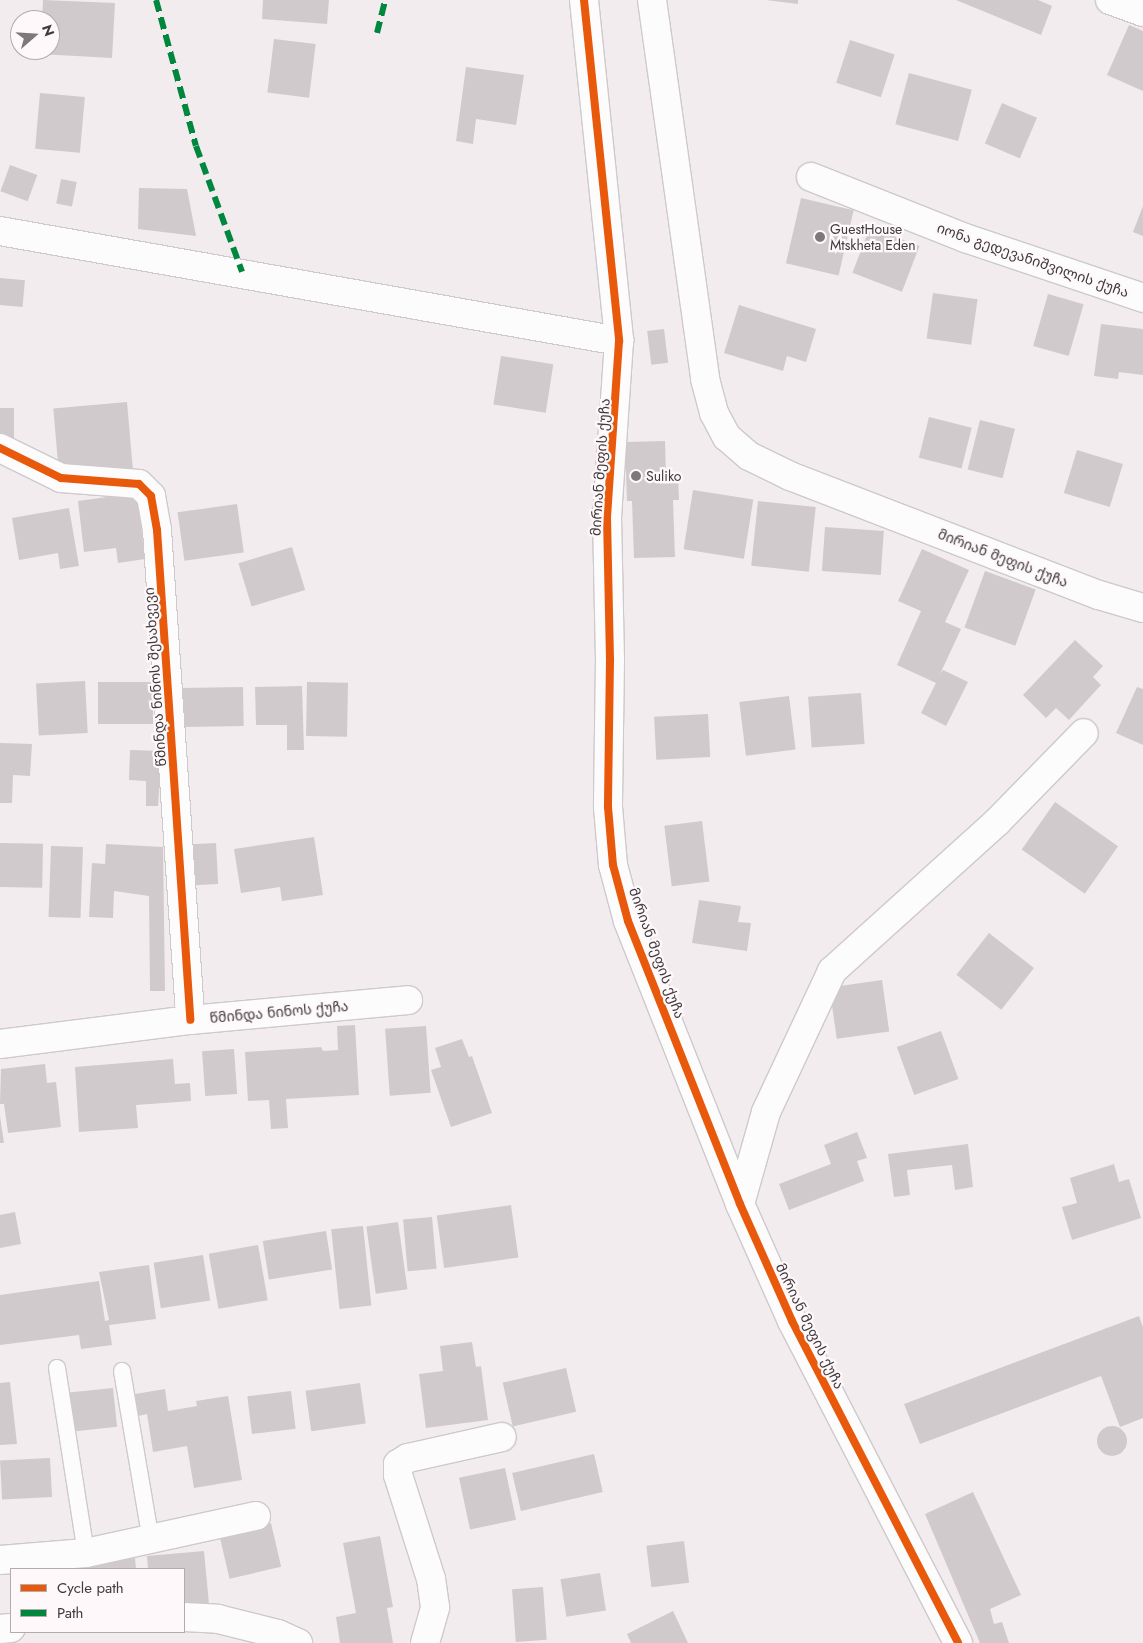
<!DOCTYPE html>
<meta charset="utf-8">
<style>
body{margin:0}
#map{position:relative;width:1143px;height:1643px;overflow:hidden;background:#f2ecee;font-family:Jost,"Noto Sans Georgian",sans-serif}
div>[style]{position:absolute}
[style*='--x']{left:calc(var(--x)*1px);top:calc(var(--y)*1px);width:calc(var(--w)*1px);rotate:calc(var(--a)*1deg)}
.building>*{inset:0;background:#d0cacc;transform-origin:0 0}
.round{border-radius:50%}
.roads{filter:drop-shadow(1px 0 #cec9cb) drop-shadow(-1px 0 #cec9cb) drop-shadow(0 1px #cec9cb) drop-shadow(0 -1px #cec9cb)}
.service>*{height:16px;margin:-8px;padding:0 8px;transform-origin:8px;border-radius:8px;background:#fdfcfc}
.minor>*{height:28px;margin:-14px;padding:0 14px;transform-origin:14px;border-radius:14px;background:#fdfcfc}
.tertiary>*{height:28px;margin:-14px;padding:0 14px;transform-origin:14px;border-radius:14px;background:#fdfcfc}
.quiet>*{height:6px;margin-top:-3px;transform-origin:0;background:repeating-linear-gradient(90deg,#00873e 0 12px,transparent 0 18px)}
.cycleway>*{height:8px;margin:-4px;padding:0 4px;transform-origin:4px;border-radius:4px;background:#e8590c}
.dots>*{width:14px;height:14px;translate:-50% -50%;box-sizing:border-box;border:2px solid #fef8fa;border-radius:50%}
span{translate:-50% -50%;white-space:nowrap;text-align:center;line-height:1.15;-webkit-text-stroke:4.5px #fef8fa;paint-order:stroke}
.poi-label{font-size:14px;color:#3f3a3c}
.left{translate:0 -50%;text-align:left}
.street-label{font-size:14px;color:#3f3a3c}
.legend{position:absolute;left:10px;top:1568px;width:175px;height:65px;box-sizing:border-box;background:#fef8fa;border:1px solid #b2acae;margin:0;padding:6px 9px;list-style:none;font-size:15px;color:#3f3a3c}
.legend li{display:flex;align-items:center;gap:10px;height:25px}
.legend b{width:25px;border:1px solid #b2acae}
.north{position:absolute;left:10px;top:10px;width:50px;height:50px;box-sizing:border-box;background:#fef8fa;border:1px solid #b2acae;border-radius:50%;rotate:71deg;font-size:14px;font-weight:700;line-height:20px;text-align:center;color:#3f3a3c}
.north::after{content:'';display:block;margin:auto;width:18px;height:22px;background:#7e787a;clip-path:polygon(50% 0,100% 100%,50% 72%,0 100%)}
</style>
<div id="map">
<div class="building">
<i style="clip-path:polygon(43px 0,115px 3px,112px 58px,40px 54px,41px 50px,50px 50px,50px 20px,42px 20px)"></i>
<i style="clip-path:polygon(263px 0,329px 0,327px 24px,262px 19px)"></i>
<i style="clip-path:polygon(766px 0,798px 0,798px 4px)"></i>
<i style="clip-path:polygon(956px 0,1038px 0,1052px 6px,1041px 35px)"></i>
<i style="clip-path:polygon(1129px 25px,1143px 31px,1143px 91px,1107px 75px)"></i>
<i style="left:274px;top:39px;width:42px;height:54px;rotate:7deg"></i>
<i style="left:850px;top:40px;width:47px;height:45px;rotate:18deg"></i>
<i style="clip-path:polygon(466px 67px,524px 75px,516px 125px,476px 119px,473px 144px,456px 141px)"></i>
<i style="left:909px;top:73px;width:65px;height:53px;rotate:15deg"></i>
<i style="left:40px;top:93px;width:45px;height:56px;rotate:5deg"></i>
<i style="left:1002px;top:103px;width:38px;height:44px;rotate:23deg"></i>
<i style="left:10px;top:165px;width:29px;height:28px;rotate:20deg"></i>
<i style="left:61px;top:179px;width:16px;height:25px;rotate:11deg"></i>
<i style="clip-path:polygon(139px 188px,187px 189px,196px 236px,138px 229px)"></i>
<i style="left:801px;top:198px;width:54px;height:67px;rotate:13deg"></i>
<i style="clip-path:polygon(1143px 206px,1143px 236px,1133px 232px)"></i>
<i style="left:870px;top:227px;width:53px;height:49px;rotate:21deg"></i>
<i style="left:0;top:278px;width:25px;height:27px;rotate:5deg"></i>
<i style="left:933px;top:293px;width:45px;height:46px;rotate:8deg"></i>
<i style="left:1048px;top:294px;width:37px;height:54px;rotate:16deg"></i>
<i style="clip-path:polygon(739px 305px,816px 329px,806px 362px,787px 356px,783px 371px,724px 353px)"></i>
<i style="clip-path:polygon(1101px 324px,1143px 329px,1143px 375px,1119px 372px,1118px 379px,1094px 376px)"></i>
<i style="left:664px;top:329px;width:34px;height:17px;rotate:83deg"></i>
<i style="left:501px;top:356px;width:53px;height:49px;rotate:9deg"></i>
<i style="left:127px;top:402px;width:67px;height:74px;rotate:85deg"></i>
<i style="left:0;top:408px;width:14px;height:30px"></i>
<i style="left:929px;top:417px;width:44px;height:42px;rotate:14deg"></i>
<i style="left:980px;top:420px;width:36px;height:51px;rotate:14deg"></i>
<i style="clip-path:polygon(665px 441px,666px 476px,678px 476px,679px 500px,673px 500px,675px 557px,634px 558px,632px 501px,627px 501px,625px 442px)"></i>
<i style="left:1077px;top:450px;width:48px;height:45px;rotate:17deg"></i>
<i style="left:693px;top:490px;width:61px;height:60px;rotate:9deg"></i>
<i style="clip-path:polygon(137px 493px,145px 559px,118px 563px,116px 548px,84px 552px,78px 501px)"></i>
<i style="left:758px;top:501px;width:58px;height:65px;rotate:6deg"></i>
<i style="left:237px;top:504px;width:49px;height:60px;rotate:82deg"></i>
<i style="clip-path:polygon(69px 508px,79px 566px,60px 569px,58px 553px,19px 560px,12px 518px)"></i>
<i style="left:825px;top:527px;width:59px;height:44px;rotate:4deg"></i>
<i style="left:292px;top:547px;width:45px;height:56px;rotate:73deg"></i>
<i style="clip-path:polygon(922px 549px,969px 570px,945px 622px,961px 629px,940px 674px,943px 670px,968px 682px,946px 726px,921px 713px,936px 683px,897px 665px,921px 611px,898px 601px)"></i>
<i style="left:985px;top:571px;width:54px;height:60px;rotate:20deg"></i>
<i style="clip-path:polygon(1075px 640px,1103px 666px,1093px 677px,1101px 685px,1069px 720px,1056px 708px,1046px 718px,1023px 695px)"></i>
<i style="left:85px;top:681px;width:52px;height:49px;rotate:87deg"></i>
<i style="left:153px;top:682px;width:42px;height:55px;rotate:90deg"></i>
<i style="left:307px;top:682px;width:41px;height:54px;rotate:1deg"></i>
<i style="clip-path:polygon(302px 686px,304px 750px,287px 750px,287px 725px,256px 725px,255px 687px)"></i>
<i style="left:243px;top:687px;width:39px;height:61px;rotate:89deg"></i>
<i style="clip-path:polygon(1137px 687px,1143px 689px,1143px 745px,1116px 733px)"></i>
<i style="left:861px;top:693px;width:51px;height:53px;rotate:86deg"></i>
<i style="left:789px;top:696px;width:54px;height:50px;rotate:83deg"></i>
<i style="left:708px;top:714px;width:43px;height:54px;rotate:87deg"></i>
<i style="clip-path:polygon(0 743px,32px 744px,30px 776px,13px 775px,12px 803px,0 803px)"></i>
<i style="clip-path:polygon(130px 750px,162px 751px,158px 806px,146px 806px,146px 781px,129px 780px)"></i>
<i style="left:1055px;top:802px;width:77px;height:58px;rotate:35deg"></i>
<i style="left:702px;top:821px;width:61px;height:38px;rotate:83deg"></i>
<i style="clip-path:polygon(314px 837px,323px 895px,282px 901px,280px 887px,241px 893px,234px 849px)"></i>
<i style="left:0;top:843px;width:43px;height:44px;rotate:1deg"></i>
<i style="left:216px;top:843px;width:41px;height:29px;rotate:87deg"></i>
<i style="clip-path:polygon(106px 844px,163px 847px,165px 991px,150px 991px,149px 896px,114px 891px,113px 918px,89px 917px,92px 863px,105px 864px)"></i>
<i style="left:51px;top:846px;width:32px;height:71px;rotate:2deg"></i>
<i style="clip-path:polygon(699px 900px,741px 906px,738px 922px,751px 923px,747px 951px,692px 943px)"></i>
<i style="left:989px;top:933px;width:57px;height:53px;rotate:38deg"></i>
<i style="left:882px;top:980px;width:52px;height:53px;rotate:82deg"></i>
<i style="clip-path:polygon(355px 1025px,359px 1095px,286px 1099px,288px 1128px,271px 1129px,269px 1100px,248px 1101px,245px 1052px,321px 1047px,323px 1051px,338px 1050px,337px 1026px)"></i>
<i style="left:426px;top:1026px;width:67px;height:41px;rotate:86deg"></i>
<i style="left:941px;top:1031px;width:51px;height:47px;rotate:70deg"></i>
<i style="clip-path:polygon(462px 1039px,469px 1057px,472px 1056px,492px 1113px,451px 1127px,431px 1070px,441px 1067px,435px 1048px)"></i>
<i style="left:234px;top:1049px;width:45px;height:32px;rotate:86deg"></i>
<i style="clip-path:polygon(173px 1059px,175px 1084px,190px 1083px,191px 1101px,136px 1105px,138px 1128px,79px 1132px,75px 1067px)"></i>
<i style="clip-path:polygon(45px 1064px,47px 1083px,56px 1082px,61px 1127px,8px 1133px,4px 1104px,0 1104px,1px 1069px)"></i>
<i style="clip-path:polygon(0 1116px,4px 1143px,0 1143px)"></i>
<i style="clip-path:polygon(857px 1132px,867px 1158px,857px 1161px,864px 1181px,789px 1210px,779px 1184px,831px 1164px,824px 1145px)"></i>
<i style="clip-path:polygon(968px 1144px,973px 1187px,955px 1190px,952px 1165px,907px 1170px,910px 1195px,894px 1197px,888px 1154px)"></i>
<i style="clip-path:polygon(1114px 1164px,1119px 1182px,1129px 1179px,1141px 1218px,1072px 1240px,1062px 1207px,1077px 1203px,1070px 1178px)"></i>
<i style="left:511px;top:1205px;width:53px;height:75px;rotate:82deg"></i>
<i style="clip-path:polygon(15px 1212px,21px 1244px,0 1248px,0 1215px)"></i>
<i style="left:432px;top:1217px;width:52px;height:29px;rotate:85deg"></i>
<i style="left:398px;top:1222px;width:68px;height:32px;rotate:82deg"></i>
<i style="left:363px;top:1226px;width:80px;height:32px;rotate:84deg"></i>
<i style="left:326px;top:1231px;width:39px;height:64px;rotate:81deg"></i>
<i style="left:258px;top:1245px;width:56px;height:50px;rotate:80deg"></i>
<i style="left:203px;top:1255px;width:46px;height:50px;rotate:81deg"></i>
<i style="clip-path:polygon(149px 1265px,156px 1319px,109px 1325px,112px 1345px,81px 1349px,79px 1335px,0 1345px,0 1295px,99px 1281px,105px 1321px,109px 1320px,99px 1272px)"></i>
<i style="clip-path:polygon(1139px 1316px,1143px 1327px,1143px 1418px,1120px 1427px,1101px 1376px,920px 1444px,904px 1404px)"></i>
<i style="clip-path:polygon(472px 1342px,476px 1367px,481px 1366px,488px 1420px,426px 1428px,419px 1374px,443px 1371px,440px 1346px)"></i>
<i style="left:566px;top:1368px;width:45px;height:65px;rotate:77deg"></i>
<i style="clip-path:polygon(10px 1382px,17px 1444px,0 1445px,0 1383px)"></i>
<i style="left:360px;top:1383px;width:41px;height:55px;rotate:82deg"></i>
<i style="left:113px;top:1388px;width:39px;height:44px;rotate:84deg"></i>
<i style="clip-path:polygon(165px 1389px,168px 1411px,197px 1406px,196px 1401px,228px 1396px,242px 1480px,194px 1488px,187px 1446px,153px 1452px,147px 1414px,138px 1416px,135px 1394px)"></i>
<i style="left:291px;top:1391px;width:38px;height:44px;rotate:83deg"></i>
<i class="round" style="left:1097px;top:1426px;width:30px;height:30px"></i>
<i style="left:594px;top:1454px;width:39px;height:84px;rotate:77deg"></i>
<i style="left:50px;top:1458px;width:39px;height:50px;rotate:87deg"></i>
<i style="left:505px;top:1468px;width:53px;height:47px;rotate:78deg"></i>
<i style="clip-path:polygon(973px 1492px,1021px 1595px,990px 1609px,994px 1624px,1002px 1622px,1009px 1643px,980px 1643px,925px 1514px)"></i>
<i style="left:271px;top:1523px;width:45px;height:53px;rotate:77deg"></i>
<i style="clip-path:polygon(380px 1536px,393px 1607px,387px 1608px,393px 1643px,340px 1643px,336px 1617px,356px 1613px,343px 1543px)"></i>
<i style="left:684px;top:1541px;width:42px;height:38px;rotate:83deg"></i>
<i style="clip-path:polygon(204px 1551px,209px 1604px,184px 1606px,184px 1569px,148px 1569px,147px 1556px)"></i>
<i style="clip-path:polygon(135px 1558px,136px 1569px,19px 1569px,82px 1564px)"></i>
<i style="left:600px;top:1573px;width:38px;height:40px;rotate:81deg"></i>
<i style="left:543px;top:1587px;width:53px;height:31px;rotate:86deg"></i>
<i style="clip-path:polygon(673px 1611px,688px 1643px,631px 1643px,627px 1634px)"></i>
</div>
<div class="roads">
<div class="service">
<i style="--x:57;--y:1368;--w:187;--a:81.1"></i>
<i style="--x:122;--y:1371;--w:171;--a:80.3"></i>
</div>
<div class="minor">
<i style="--x:584;--y:0;--w:343;--a:84.1"></i>
<i style="--x:652;--y:0;--w:383;--a:82"></i>
<i style="--x:705;--y:379;--w:35;--a:75"></i>
<i style="--x:714;--y:413;--w:27;--a:62"></i>
<i style="--x:727;--y:437;--w:29;--a:41"></i>
<i style="--x:749;--y:456;--w:46;--a:26"></i>
<i style="--x:790;--y:476;--w:331;--a:21.1"></i>
<i style="--x:1099;--y:595;--w:46;--a:16.5"></i>
<i style="--x:1110;--y:0;--w:35;--a:20"></i>
<i style="--x:811;--y:177;--w:166;--a:21.6"></i>
<i style="--x:965;--y:238;--w:188;--a:18.6"></i>
<i style="--x:0;--y:448;--w:68;--a:26.2"></i>
<i style="--x:61;--y:478;--w:78;--a:4.4"></i>
<i style="--x:139;--y:484;--w:17;--a:45"></i>
<i style="--x:151;--y:496;--w:35;--a:80"></i>
<i style="--x:157;--y:530;--w:491;--a:86.1"></i>
<i style="--x:0;--y:1044;--w:192;--a:-7.2"></i>
<i style="--x:190;--y:1020;--w:219;--a:-5.2"></i>
<i style="--x:740;--y:1204;--w:96;--a:-74.2"></i>
<i style="--x:766;--y:1112;--w:156;--a:-64.9"></i>
<i style="--x:832;--y:971;--w:222;--a:-42.1"></i>
<i style="--x:997;--y:822;--w:124;--a:-45.7"></i>
<i style="--x:0;--y:1560;--w:86;--a:-4.7"></i>
<i style="--x:86;--y:1553;--w:174;--a:-12.3"></i>
<i style="--x:184;--y:1617;--w:34;--a:3"></i>
<i style="--x:218;--y:1619;--w:62;--a:14"></i>
<i style="--x:278;--y:1634;--w:22;--a:24"></i>
<i style="--x:0;--y:1629;--w:11;--a:-5"></i>
<i style="--x:425;--y:1643;--w:37;--a:-74"></i>
<i style="--x:435;--y:1607;--w:28;--a:-98"></i>
<i style="--x:431;--y:1579;--w:109;--a:-107.6"></i>
<i style="--x:398;--y:1475;--w:11;--a:-90"></i>
<i style="--x:398;--y:1464;--w:12;--a:-31"></i>
<i style="--x:408;--y:1458;--w:96;--a:-12.6"></i>
</div>
<div class="tertiary">
<i style="--x:0;--y:231;--w:629;--a:10.08"></i>
<i style="--x:619;--y:341;--w:176;--a:93.9"></i>
<i style="--x:607;--y:517;--w:142;--a:88.8"></i>
<i style="--x:610;--y:659;--w:148;--a:90.8"></i>
<i style="--x:608;--y:807;--w:58;--a:85.1"></i>
<i style="--x:613;--y:865;--w:58;--a:75"></i>
<i style="--x:628;--y:921;--w:304;--a:68.4"></i>
<i style="--x:740;--y:1204;--w:128;--a:66"></i>
<i style="--x:792;--y:1321;--w:362;--a:62.7"></i>
</div>
</div>
<div class="quiet">
<i style="--x:156;--y:0;--w:151;--a:74.7"></i>
<i style="--x:196;--y:146;--w:134;--a:69.9"></i>
<i style="--x:377;--y:33;--w:34;--a:-76"></i>
</div>
<div class="cycleway">
<i style="--x:584;--y:0;--w:343;--a:84.1"></i>
<i style="--x:619;--y:341;--w:176;--a:93.9"></i>
<i style="--x:607;--y:517;--w:142;--a:88.8"></i>
<i style="--x:610;--y:659;--w:148;--a:90.8"></i>
<i style="--x:608;--y:807;--w:58;--a:85.1"></i>
<i style="--x:613;--y:865;--w:58;--a:75"></i>
<i style="--x:628;--y:921;--w:304;--a:68.4"></i>
<i style="--x:740;--y:1204;--w:128;--a:66"></i>
<i style="--x:792;--y:1321;--w:362;--a:62.7"></i>
<i style="--x:0;--y:448;--w:68;--a:26.2"></i>
<i style="--x:61;--y:478;--w:78;--a:4.4"></i>
<i style="--x:139;--y:484;--w:17;--a:45"></i>
<i style="--x:151;--y:496;--w:35;--a:80"></i>
<i style="--x:157;--y:530;--w:491;--a:86.1"></i>
</div>
<div class="dots">
<i style="left:820px;top:237px;background:#7e787a"></i>
<i style="left:636px;top:476px;background:#7e787a"></i>
</div>
<div class="poi-label">
<span class="left" style="left:830px;top:237px">GuestHouse<br>Mtskheta Eden</span>
<span class="left" style="left:646px;top:476px">Suliko</span>
</div>
<div class="street-label">
<span style="left:1033px;top:260px;rotate:19deg">იონა გედევანიშვილის ქუჩა</span>
<span style="left:600px;top:467px;rotate:-86deg">მირიან მეფის ქუჩა</span>
<span style="left:1003px;top:558px;rotate:21deg">მირიან მეფის ქუჩა</span>
<span style="left:155px;top:677px;rotate:-94deg">წმინდა ნინოს შესახვევი</span>
<span style="left:657px;top:953px;rotate:70deg">მირიან მეფის ქუჩა</span>
<span style="left:279px;top:1012px;rotate:-5deg">წმინდა ნინოს ქუჩა</span>
<span style="left:810px;top:1326px;rotate:64deg">მირიან მეფის ქუჩა</span>
</div>
<ul class="legend">
<li><b style="height:6px;background:#e8590c"></b>Cycle path</li>
<li><b style="height:6px;background:#00873e"></b>Path</li>
</ul>
<div class="north">N</div>
</div>
